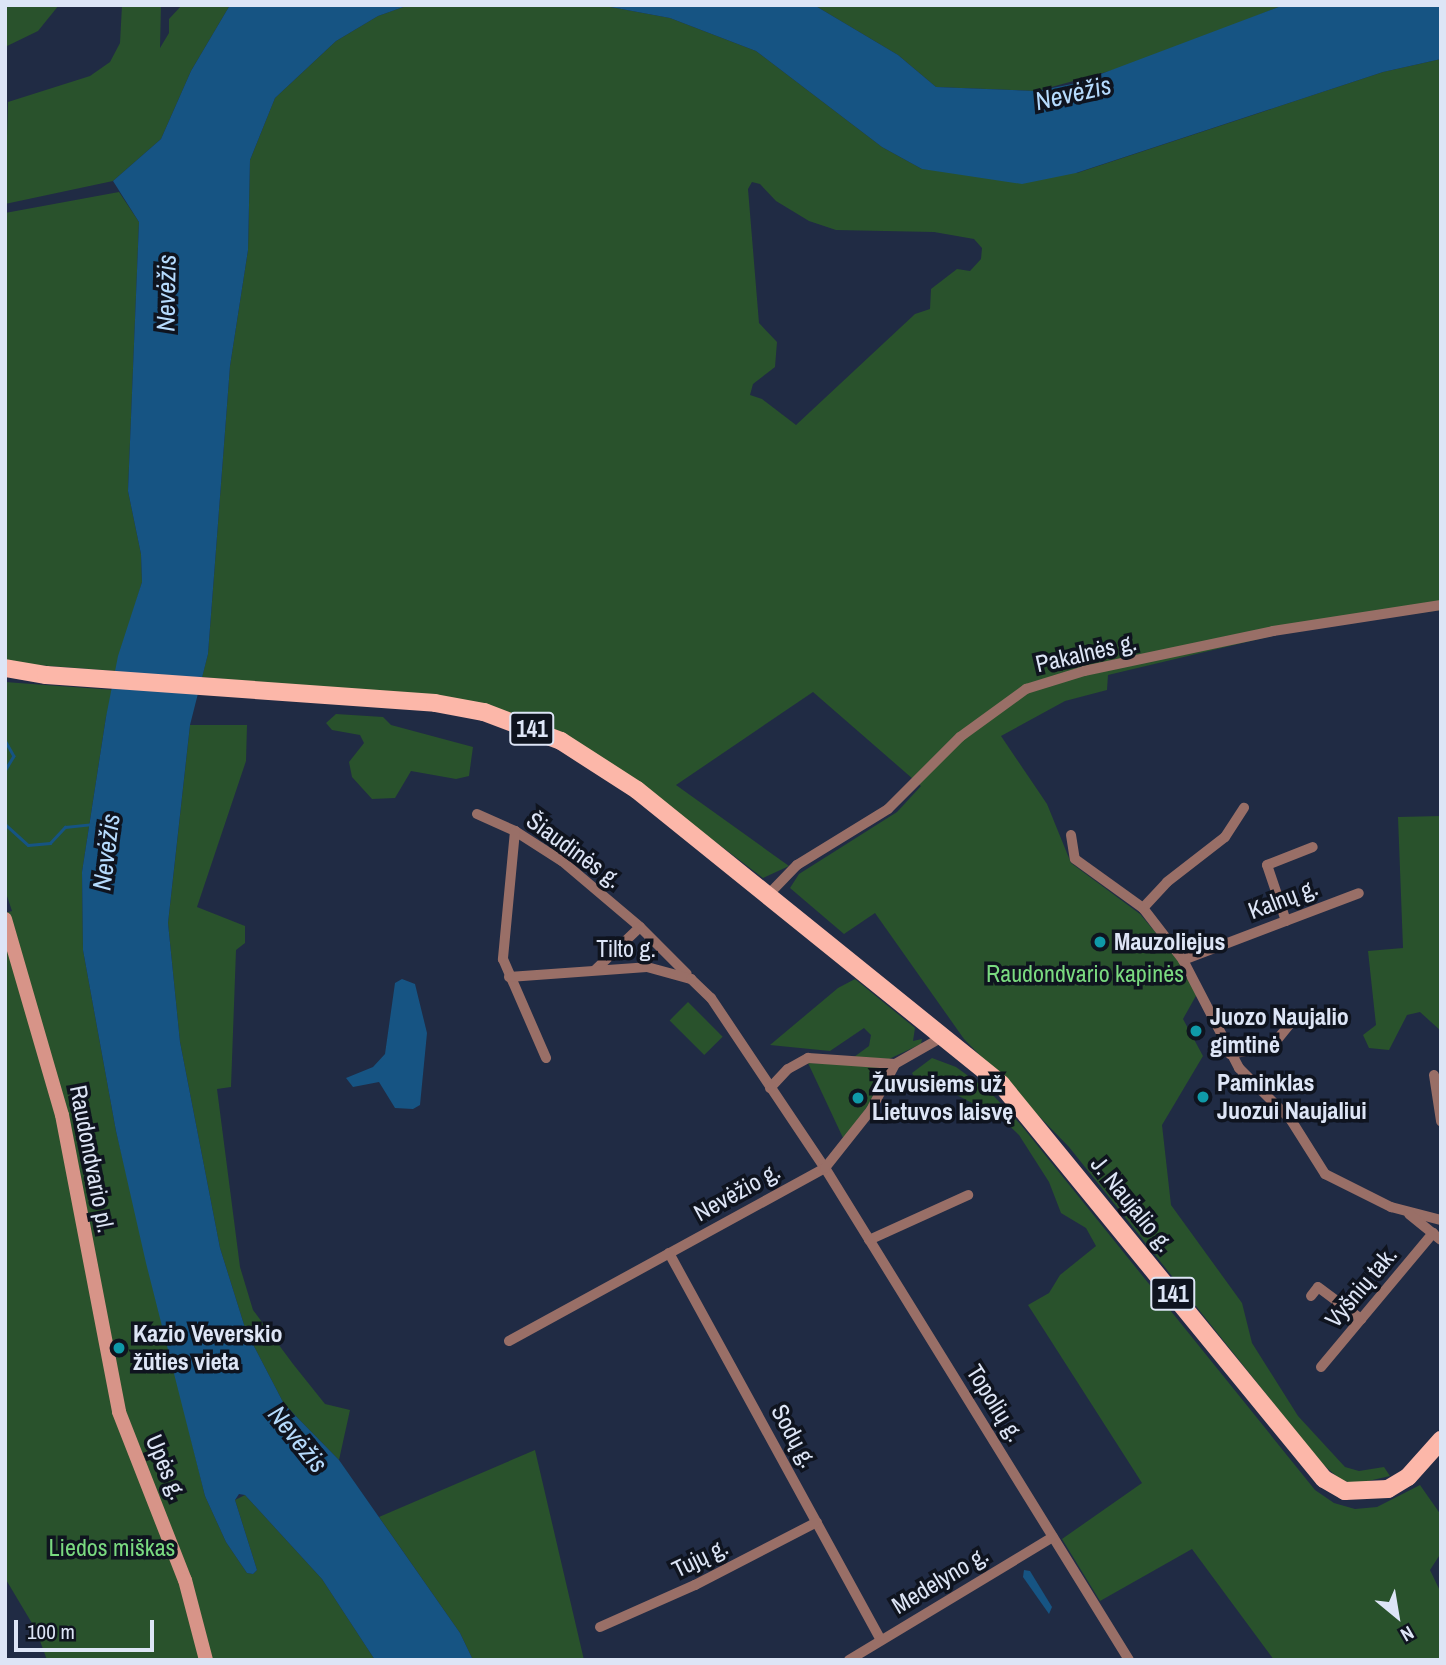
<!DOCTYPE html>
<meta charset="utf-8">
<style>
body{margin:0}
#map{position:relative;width:1446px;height:1665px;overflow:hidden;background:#202b44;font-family:"Archivo Narrow",sans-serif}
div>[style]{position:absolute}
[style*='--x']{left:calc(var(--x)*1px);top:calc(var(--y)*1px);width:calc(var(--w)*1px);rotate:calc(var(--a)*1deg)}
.green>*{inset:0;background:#29522c;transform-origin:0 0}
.water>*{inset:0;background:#165483}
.stream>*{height:2.5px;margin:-1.25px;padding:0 1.25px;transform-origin:1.25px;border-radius:1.25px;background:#165483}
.minor>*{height:10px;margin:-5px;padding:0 5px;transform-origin:5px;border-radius:5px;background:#996f67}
.secondary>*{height:14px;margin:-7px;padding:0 7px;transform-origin:7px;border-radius:7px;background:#d79488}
.primary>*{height:18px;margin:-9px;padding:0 9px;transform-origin:9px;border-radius:9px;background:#fcb7a9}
.dots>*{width:19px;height:19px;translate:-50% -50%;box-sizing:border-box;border:4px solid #0f141f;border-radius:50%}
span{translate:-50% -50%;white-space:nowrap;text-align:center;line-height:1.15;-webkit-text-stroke:7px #0f141f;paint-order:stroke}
.shield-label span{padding:2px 5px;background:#0f141f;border:2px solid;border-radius:5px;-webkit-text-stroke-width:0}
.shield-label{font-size:23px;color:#dde5f6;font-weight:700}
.street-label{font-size:24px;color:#dde5f6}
.poi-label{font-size:24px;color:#dde5f6;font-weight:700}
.left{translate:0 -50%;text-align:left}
.park-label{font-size:24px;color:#7ada80}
.water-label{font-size:26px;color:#b6dbfd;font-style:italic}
.frame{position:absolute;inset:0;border:7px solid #dde5f6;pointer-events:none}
.north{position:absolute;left:1362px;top:1581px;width:70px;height:70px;-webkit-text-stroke:5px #0f141f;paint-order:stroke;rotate:150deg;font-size:19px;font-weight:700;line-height:28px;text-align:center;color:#dde5f6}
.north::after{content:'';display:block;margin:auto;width:24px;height:32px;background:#dde5f6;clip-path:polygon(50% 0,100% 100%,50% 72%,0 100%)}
.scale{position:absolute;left:14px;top:1620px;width:140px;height:32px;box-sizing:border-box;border:4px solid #dde5f6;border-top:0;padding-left:9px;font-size:21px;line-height:24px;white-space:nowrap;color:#dde5f6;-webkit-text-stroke:5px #0f141f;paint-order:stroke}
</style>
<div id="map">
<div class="green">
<i style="clip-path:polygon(5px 5px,59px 5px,38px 31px,5px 47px)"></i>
<i style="clip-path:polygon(122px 5px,161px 5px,160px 48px,169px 33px,169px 19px,182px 5px,230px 5px,191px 71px,161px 139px,113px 181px,5px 204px,8px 102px,90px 76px,110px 62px,120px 43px)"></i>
<i style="clip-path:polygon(evenodd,409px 5px,600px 5px,670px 18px,756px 51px,882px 147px,922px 169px,1077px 173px,1383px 72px,1441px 59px,1441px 610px,1297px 630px,1108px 675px,1107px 690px,1065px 701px,1001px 736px,1047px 804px,1071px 863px,1140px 914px,1176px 957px,1197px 994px,1183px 1019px,1203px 1056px,1162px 1125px,1171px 1205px,1242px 1303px,1252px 1343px,1298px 1416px,1345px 1467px,1359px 1471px,1384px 1467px,1390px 1476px,1355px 1484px,1341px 1480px,1321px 1463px,1069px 1147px,964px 1039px,875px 913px,844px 934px,790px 888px,799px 874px,897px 812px,921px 786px,813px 692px,676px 785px,789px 866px,763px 878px,618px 768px,578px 743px,454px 699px,202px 677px,208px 654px,230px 366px,248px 250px,250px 160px,275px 98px,336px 41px,378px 16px,409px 5px,752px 182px,760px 184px,776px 201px,809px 221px,836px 230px,934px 232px,974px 239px,982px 248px,981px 259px,970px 271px,957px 269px,931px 289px,930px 309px,915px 314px,796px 425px,762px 399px,750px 395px,753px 384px,775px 367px,777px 342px,759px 323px,748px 189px,752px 182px)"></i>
<i style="clip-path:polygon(814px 5px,1284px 5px,1139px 63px,1037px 91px,936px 87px,898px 55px)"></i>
<i style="clip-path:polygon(119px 192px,139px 222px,128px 491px,141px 554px,142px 582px,116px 671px,22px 664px,5px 659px,5px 213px)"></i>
<i style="clip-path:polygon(5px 682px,114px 690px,106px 717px,82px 872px,83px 950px,116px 1131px,205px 1496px,226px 1542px,247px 1573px,253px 1574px,257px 1570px,235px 1500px,245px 1495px,322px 1579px,375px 1660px,47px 1660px,36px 1630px,5px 1578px,5px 913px,12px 911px,5px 890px)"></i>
<i style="clip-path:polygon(336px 714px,383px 717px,391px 725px,473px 747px,469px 776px,456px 779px,411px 771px,395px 798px,372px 799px,352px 777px,349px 762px,364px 743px,360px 735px,332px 730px,326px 723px)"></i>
<i style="clip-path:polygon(190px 725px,247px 725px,246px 761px,197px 907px,245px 926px,245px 943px,236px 950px,231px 1087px,217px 1089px,240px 1267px,253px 1310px,293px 1364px,325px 1404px,350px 1410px,339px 1460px,284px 1404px,246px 1331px,220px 1248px,180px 1042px,168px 923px)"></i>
<i style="clip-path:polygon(1441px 816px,1441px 1031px,1420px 1012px,1407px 1015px,1389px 1050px,1369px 1048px,1363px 1035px,1376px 1025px,1368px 951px,1403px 948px,1398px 817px)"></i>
<i style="clip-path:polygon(855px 979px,915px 1028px,913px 1041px,922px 1039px,921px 1044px,889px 1059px,854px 1057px,869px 1046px,871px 1035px,864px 1028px,830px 1051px,770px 1045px,838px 988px)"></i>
<i style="left:688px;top:1002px;width:49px;height:26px;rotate:45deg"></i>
<i style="clip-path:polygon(932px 1058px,956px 1067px,989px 1091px,1021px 1125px,1315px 1490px,1334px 1503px,1355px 1509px,1377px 1507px,1420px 1485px,1441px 1515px,1441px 1553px,1430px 1570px,1441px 1593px,1441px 1660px,1274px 1660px,1192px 1549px,1100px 1601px,1062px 1539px,1142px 1483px,1028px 1305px,1049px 1293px,1060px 1275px,1096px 1246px,1086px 1228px,1061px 1213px,1049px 1182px,1019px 1135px,1001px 1118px,951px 1092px,917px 1082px,912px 1073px)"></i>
<i style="clip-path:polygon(808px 1063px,882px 1066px,871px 1101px,844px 1140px)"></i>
<i style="clip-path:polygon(535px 1450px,584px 1660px,473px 1660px,460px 1633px,379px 1517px)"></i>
</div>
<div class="water">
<i style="clip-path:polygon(230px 5px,409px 5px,378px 16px,336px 41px,275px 98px,250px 160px,248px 250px,230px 366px,208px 654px,190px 725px,168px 923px,180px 1042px,220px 1248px,246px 1331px,284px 1404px,339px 1460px,460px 1633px,473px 1660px,375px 1660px,322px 1579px,245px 1495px,239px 1494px,235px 1500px,257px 1570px,253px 1574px,247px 1573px,226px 1542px,205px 1496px,146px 1263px,116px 1131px,83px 950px,82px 872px,106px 717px,118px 656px,142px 582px,141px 554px,128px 491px,139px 222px,113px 181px,161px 139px,191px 71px)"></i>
<i style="clip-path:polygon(600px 5px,814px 5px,898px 55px,936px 87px,1037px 91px,1077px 83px,1284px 5px,1441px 5px,1441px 59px,1383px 72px,1076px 173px,1022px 184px,922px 169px,882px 147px,756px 51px,670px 18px)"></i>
<i style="clip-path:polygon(402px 979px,415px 984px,427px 1033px,420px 1105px,413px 1109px,395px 1108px,379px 1082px,353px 1087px,346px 1078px,373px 1067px,385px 1054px,395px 983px)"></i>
<i style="clip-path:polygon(1024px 1570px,1030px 1571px,1052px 1607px,1049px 1614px,1023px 1577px)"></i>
</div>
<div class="stream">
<i style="--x:5;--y:740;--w:18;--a:61"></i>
<i style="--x:14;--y:756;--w:17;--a:121"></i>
<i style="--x:5;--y:824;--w:31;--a:42"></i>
<i style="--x:28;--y:845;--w:22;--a:-5"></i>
<i style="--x:50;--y:843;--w:22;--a:-47"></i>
<i style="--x:65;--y:827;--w:27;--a:-6"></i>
</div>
<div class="minor">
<i style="--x:477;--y:814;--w:42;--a:24.1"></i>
<i style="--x:515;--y:831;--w:56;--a:32.6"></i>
<i style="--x:562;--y:861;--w:102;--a:40.2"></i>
<i style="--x:640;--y:927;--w:66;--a:45"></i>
<i style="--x:515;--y:831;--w:129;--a:95.4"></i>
<i style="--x:503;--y:959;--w:108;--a:66.5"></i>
<i style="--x:1071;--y:835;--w:24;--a:81"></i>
<i style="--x:1075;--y:859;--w:84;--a:35.8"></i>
<i style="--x:1143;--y:908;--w:66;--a:52.4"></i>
<i style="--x:1183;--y:960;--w:122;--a:62.6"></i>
<i style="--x:1239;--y:1068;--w:74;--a:45"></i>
<i style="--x:1291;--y:1120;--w:64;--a:57.8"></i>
<i style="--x:1325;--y:1174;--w:74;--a:26.6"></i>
<i style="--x:1391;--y:1207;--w:52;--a:14.6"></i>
<i style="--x:768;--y:895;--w:42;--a:-46"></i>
<i style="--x:797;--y:865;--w:107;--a:-31.6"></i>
<i style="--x:888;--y:809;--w:102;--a:-45"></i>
<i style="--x:960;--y:737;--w:82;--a:-36"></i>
<i style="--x:1026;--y:689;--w:61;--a:-17.2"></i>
<i style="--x:1084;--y:671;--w:193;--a:-11.9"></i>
<i style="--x:1273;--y:631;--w:170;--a:-8.8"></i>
<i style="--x:1143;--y:908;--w:35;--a:-47"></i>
<i style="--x:1167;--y:882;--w:73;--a:-37.8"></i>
<i style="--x:1225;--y:837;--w:35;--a:-57"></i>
<i style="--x:1286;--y:921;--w:59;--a:-108.7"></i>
<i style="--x:1267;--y:865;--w:49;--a:-21.4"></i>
<i style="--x:1183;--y:960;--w:188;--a:-20.8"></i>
<i style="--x:595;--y:970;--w:62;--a:-43.7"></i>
<i style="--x:509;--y:977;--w:138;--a:-4.1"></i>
<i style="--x:647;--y:967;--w:46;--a:15.3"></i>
<i style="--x:691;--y:979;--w:28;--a:44"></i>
<i style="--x:711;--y:998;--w:205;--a:56.2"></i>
<i style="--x:825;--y:1168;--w:578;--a:58.29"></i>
<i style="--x:1230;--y:1054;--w:43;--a:-10.8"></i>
<i style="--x:1272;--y:1046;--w:33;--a:-51"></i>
<i style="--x:1434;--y:1075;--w:47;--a:81.3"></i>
<i style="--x:770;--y:1088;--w:26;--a:-47"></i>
<i style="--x:788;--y:1069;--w:23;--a:-29"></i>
<i style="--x:808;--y:1058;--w:87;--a:3.9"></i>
<i style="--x:1409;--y:1214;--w:41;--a:39.1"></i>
<i style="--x:869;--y:1240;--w:109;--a:-24.4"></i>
<i style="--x:669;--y:1253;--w:441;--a:61.3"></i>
<i style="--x:1311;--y:1296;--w:11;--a:-52"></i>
<i style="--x:1318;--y:1287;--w:54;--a:36.7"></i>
<i style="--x:509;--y:1341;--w:360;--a:-28.7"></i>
<i style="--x:825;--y:1168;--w:74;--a:-51.6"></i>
<i style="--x:871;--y:1110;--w:52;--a:-62.4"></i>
<i style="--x:895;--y:1064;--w:56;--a:-29.7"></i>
<i style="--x:1321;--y:1367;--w:175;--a:-50.1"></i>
<i style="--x:600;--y:1627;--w:104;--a:-23.9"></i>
<i style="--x:695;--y:1585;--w:137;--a:-27.3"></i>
<i style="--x:849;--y:1660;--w:238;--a:-31.1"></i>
</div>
<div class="secondary">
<i style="--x:5;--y:919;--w:204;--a:73.8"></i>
<i style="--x:62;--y:1115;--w:302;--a:79.1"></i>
<i style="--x:119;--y:1412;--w:180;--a:68.6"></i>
<i style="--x:185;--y:1580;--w:83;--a:75.3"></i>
</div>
<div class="primary">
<i style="--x:5;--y:668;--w:42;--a:9.7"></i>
<i style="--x:46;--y:675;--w:390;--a:4.1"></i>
<i style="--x:435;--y:703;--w:50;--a:10.4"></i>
<i style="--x:484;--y:712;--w:82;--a:20.6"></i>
<i style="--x:561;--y:741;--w:90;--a:32.8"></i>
<i style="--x:637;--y:790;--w:468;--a:38.9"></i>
<i style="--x:1001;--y:1084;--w:510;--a:50.73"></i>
<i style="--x:1324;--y:1479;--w:24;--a:30"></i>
<i style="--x:1345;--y:1491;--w:43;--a:-2.7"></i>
<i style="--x:1388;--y:1489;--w:23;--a:-31"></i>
<i style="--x:1408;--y:1477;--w:50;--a:-48.3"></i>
</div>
<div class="dots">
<i style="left:1100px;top:942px;background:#0f9aa8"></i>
<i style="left:1196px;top:1031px;background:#0f9aa8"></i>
<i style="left:1203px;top:1097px;background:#0f9aa8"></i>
<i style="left:858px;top:1098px;background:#0f9aa8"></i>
<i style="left:119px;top:1348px;background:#0f9aa8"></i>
</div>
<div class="shield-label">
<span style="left:532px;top:729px">141</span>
<span style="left:1173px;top:1294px">141</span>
</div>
<div class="street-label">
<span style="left:1086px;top:653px;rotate:-13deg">Pakalnės g.</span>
<span style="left:574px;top:850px;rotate:36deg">Šiaudinės g.</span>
<span style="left:1283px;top:899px;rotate:-21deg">Kalnų g.</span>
<span style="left:626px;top:949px">Tilto g.</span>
<span style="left:92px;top:1159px;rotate:79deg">Raudondvario pl.</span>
<span style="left:737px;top:1192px;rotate:-29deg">Nevėžio g.</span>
<span style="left:1132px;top:1204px;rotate:51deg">J. Naujalio g.</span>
<span style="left:1361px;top:1287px;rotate:-50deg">Vyšnių tak.</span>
<span style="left:995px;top:1403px;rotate:58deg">Topolių g.</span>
<span style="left:794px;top:1436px;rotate:61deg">Sodų g.</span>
<span style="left:166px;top:1467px;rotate:67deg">Upės g.</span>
<span style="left:700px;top:1558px;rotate:-26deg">Tujų g.</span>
<span style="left:940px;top:1580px;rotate:-31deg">Medelyno g.</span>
</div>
<div class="poi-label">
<span class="left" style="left:1114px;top:942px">Mauzoliejus</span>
<span class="left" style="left:1210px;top:1031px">Juozo Naujalio<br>gimtinė</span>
<span class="left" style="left:1217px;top:1097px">Paminklas<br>Juozui Naujaliui</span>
<span class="left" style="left:872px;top:1098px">Žuvusiems už<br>Lietuvos laisvę</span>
<span class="left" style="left:133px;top:1348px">Kazio Veverskio<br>žūties vieta</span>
</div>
<div class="park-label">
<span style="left:1085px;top:974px">Raudondvario kapinės</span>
<span style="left:112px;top:1548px">Liedos miškas</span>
</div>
<div class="water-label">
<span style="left:1073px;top:93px;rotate:-13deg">Nevėžis</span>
<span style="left:166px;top:293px;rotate:-89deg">Nevėžis</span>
<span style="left:106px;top:852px;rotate:-83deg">Nevėžis</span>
<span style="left:298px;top:1439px;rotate:51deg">Nevėžis</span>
</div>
<div class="frame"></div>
<div class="north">N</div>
<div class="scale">100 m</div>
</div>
